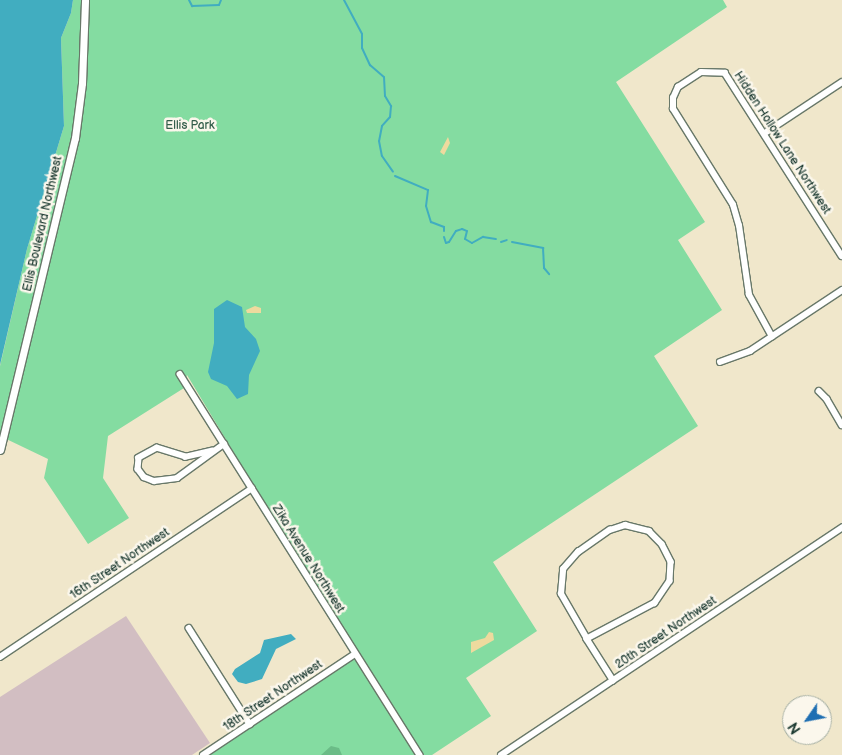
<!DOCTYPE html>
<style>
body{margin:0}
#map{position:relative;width:842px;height:755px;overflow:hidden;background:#f0e7cb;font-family:"Balsamiq Sans",sans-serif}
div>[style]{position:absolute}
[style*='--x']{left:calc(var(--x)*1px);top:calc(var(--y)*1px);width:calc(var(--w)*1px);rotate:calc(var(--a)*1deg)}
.industrial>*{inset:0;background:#d2bec2}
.green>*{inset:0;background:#84dca1}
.forest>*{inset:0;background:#6bbc87}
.sand>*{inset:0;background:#eeda9e}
.water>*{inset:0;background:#41adc0}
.stream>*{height:2px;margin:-1px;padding:0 1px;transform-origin:1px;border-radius:1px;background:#41adc0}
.roads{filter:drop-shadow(1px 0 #687869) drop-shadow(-1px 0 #687869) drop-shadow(0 1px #687869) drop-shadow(0 -1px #687869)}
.minor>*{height:5.5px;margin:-2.75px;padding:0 2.75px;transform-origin:2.75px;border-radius:2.75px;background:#fff}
.tertiary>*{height:7px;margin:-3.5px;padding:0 3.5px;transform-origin:3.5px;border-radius:3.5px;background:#fff}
span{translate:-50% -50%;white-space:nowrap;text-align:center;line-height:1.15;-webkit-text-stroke:5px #fbf7ec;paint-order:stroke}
.park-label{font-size:12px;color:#335d4a}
.street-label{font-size:12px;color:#1f3d34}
.north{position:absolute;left:782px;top:695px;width:50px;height:50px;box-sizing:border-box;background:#fbf7ec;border:1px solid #a3ada2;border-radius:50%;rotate:237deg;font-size:14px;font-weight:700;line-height:20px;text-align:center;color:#1f3d34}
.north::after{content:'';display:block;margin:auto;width:18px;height:22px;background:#1f6fb2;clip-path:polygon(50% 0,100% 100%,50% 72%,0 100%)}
</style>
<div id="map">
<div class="industrial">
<i style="clip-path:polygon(126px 616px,210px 743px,192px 755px,0 755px,0 697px)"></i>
</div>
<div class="green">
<i style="clip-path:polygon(73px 0,723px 0,727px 7px,616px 82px,705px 222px,678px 240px,722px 310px,654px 356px,698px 426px,493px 562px,537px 631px,466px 678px,491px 716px,432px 755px,203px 755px,355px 654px,187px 375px,184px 388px,108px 436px,103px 478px,129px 518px,88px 544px,44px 478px,48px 459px,0 436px,0 366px,27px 249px,64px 126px,61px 38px,71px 13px)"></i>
</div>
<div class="forest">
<i style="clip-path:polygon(331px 746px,339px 748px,342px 755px,321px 755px)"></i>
</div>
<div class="sand">
<i style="clip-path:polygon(448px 137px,450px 143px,444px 155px,440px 152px)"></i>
<i style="clip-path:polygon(255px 306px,261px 308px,261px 313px,247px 313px,246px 310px)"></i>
<i style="clip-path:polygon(489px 632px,493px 633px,494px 640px,471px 653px,471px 642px,485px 638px)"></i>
</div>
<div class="water">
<i style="clip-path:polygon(0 0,73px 0,71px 13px,61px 38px,64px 126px,27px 249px,0 365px)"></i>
<i style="clip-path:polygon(227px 300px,242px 307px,245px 327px,256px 339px,260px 351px,249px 375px,248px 394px,237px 399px,227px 386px,211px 379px,208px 372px,214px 343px,214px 309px)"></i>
<i style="clip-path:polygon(291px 634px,296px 639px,276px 649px,262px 679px,246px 684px,238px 682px,232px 674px,235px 669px,260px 653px,264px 640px)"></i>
</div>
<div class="stream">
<i style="--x:189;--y:0;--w:7;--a:63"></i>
<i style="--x:192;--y:6;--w:27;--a:-2"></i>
<i style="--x:219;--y:5;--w:5;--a:-68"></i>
<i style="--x:344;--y:0;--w:38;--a:62"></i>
<i style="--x:362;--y:34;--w:14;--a:90"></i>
<i style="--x:362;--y:48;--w:19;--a:65"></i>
<i style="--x:370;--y:65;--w:18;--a:41"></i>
<i style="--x:384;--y:77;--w:19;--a:87"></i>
<i style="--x:385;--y:96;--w:12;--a:59"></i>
<i style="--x:391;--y:106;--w:11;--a:95"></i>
<i style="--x:390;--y:117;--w:12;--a:132"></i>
<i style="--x:382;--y:126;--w:15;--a:101"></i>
<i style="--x:379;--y:141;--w:15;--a:79"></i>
<i style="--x:382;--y:156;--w:19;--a:55"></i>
<i style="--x:395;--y:176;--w:36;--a:23"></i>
<i style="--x:428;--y:190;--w:16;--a:97"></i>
<i style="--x:426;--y:206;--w:17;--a:73"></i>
<i style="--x:431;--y:222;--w:14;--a:21"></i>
<i style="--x:444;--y:227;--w:4;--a:90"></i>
<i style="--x:444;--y:237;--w:6;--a:72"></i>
<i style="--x:446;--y:243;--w:3;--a:-18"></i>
<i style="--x:449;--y:242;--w:13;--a:-58"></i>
<i style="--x:456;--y:231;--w:6;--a:-18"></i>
<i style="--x:462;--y:229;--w:5;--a:22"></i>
<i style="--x:467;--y:231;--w:8;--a:104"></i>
<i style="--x:465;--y:239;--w:8;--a:30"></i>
<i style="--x:472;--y:243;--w:13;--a:-29"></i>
<i style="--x:483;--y:237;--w:13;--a:9"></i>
<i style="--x:501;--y:242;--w:6;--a:-18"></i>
<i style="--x:512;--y:242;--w:32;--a:11"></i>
<i style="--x:543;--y:248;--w:20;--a:87"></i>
<i style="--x:544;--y:268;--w:8;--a:50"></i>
</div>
<div class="roads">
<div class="minor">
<i style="--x:765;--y:133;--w:92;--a:-33.5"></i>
<i style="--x:772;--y:337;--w:48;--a:-118.7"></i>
<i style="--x:749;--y:295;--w:70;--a:-98.2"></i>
<i style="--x:739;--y:226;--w:22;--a:-106"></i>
<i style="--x:733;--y:205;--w:113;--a:-122"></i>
<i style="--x:673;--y:109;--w:11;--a:-90"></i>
<i style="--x:673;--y:98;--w:12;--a:-66"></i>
<i style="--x:678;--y:87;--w:27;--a:-33"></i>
<i style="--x:701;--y:72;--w:24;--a:2"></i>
<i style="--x:725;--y:73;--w:217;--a:57.4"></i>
<i style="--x:720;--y:362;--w:32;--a:-20"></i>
<i style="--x:750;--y:351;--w:110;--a:-33.5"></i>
<i style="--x:180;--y:374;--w:450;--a:57.8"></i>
<i style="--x:819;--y:391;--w:11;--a:45"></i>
<i style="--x:827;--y:399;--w:30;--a:60"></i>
<i style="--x:213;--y:451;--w:28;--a:167"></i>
<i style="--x:186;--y:457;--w:30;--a:-163"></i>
<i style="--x:157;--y:448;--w:21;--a:151"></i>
<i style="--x:139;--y:458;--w:11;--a:95"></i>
<i style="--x:138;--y:469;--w:10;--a:53"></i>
<i style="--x:144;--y:477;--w:11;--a:22"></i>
<i style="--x:154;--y:481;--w:23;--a:-7"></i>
<i style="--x:177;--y:478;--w:58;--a:-35.9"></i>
<i style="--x:625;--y:525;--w:25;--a:14"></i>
<i style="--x:649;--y:531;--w:18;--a:45"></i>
<i style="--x:662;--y:544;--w:20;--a:63"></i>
<i style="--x:671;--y:562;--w:19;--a:93"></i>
<i style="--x:670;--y:581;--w:27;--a:124"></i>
<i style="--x:655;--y:603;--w:77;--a:152.1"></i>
<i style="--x:587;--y:639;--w:52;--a:-120"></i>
<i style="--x:561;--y:594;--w:25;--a:-85"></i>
<i style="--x:563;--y:569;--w:23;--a:-49"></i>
<i style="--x:578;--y:552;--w:39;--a:-35"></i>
<i style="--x:610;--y:530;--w:16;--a:-18"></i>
<i style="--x:189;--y:628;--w:114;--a:57.6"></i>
<i style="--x:587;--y:639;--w:49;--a:57.6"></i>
<i style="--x:0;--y:657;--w:303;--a:-33.8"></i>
<i style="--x:203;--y:755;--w:182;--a:-33.6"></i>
<i style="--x:501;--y:755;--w:410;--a:-33.7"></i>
</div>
<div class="tertiary">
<i style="--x:0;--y:450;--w:321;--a:-76.5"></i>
<i style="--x:75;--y:138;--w:55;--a:-82.7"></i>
<i style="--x:82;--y:83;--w:83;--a:-87.9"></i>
</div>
</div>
<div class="park-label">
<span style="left:190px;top:126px">Ellis Park</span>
</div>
<div class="street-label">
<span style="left:782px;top:143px;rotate:57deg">Hidden Hollow Lane Northwest</span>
<span style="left:43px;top:224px;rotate:-77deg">Ellis Boulevard Northwest</span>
<span style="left:308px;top:559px;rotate:58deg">Zika Avenue Northwest</span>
<span style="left:120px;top:564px;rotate:-34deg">16th Street Northwest</span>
<span style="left:666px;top:633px;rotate:-34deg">20th Street Northwest</span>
<span style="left:273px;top:696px;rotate:-34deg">18th Street Northwest</span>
</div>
<div class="north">N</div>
</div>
